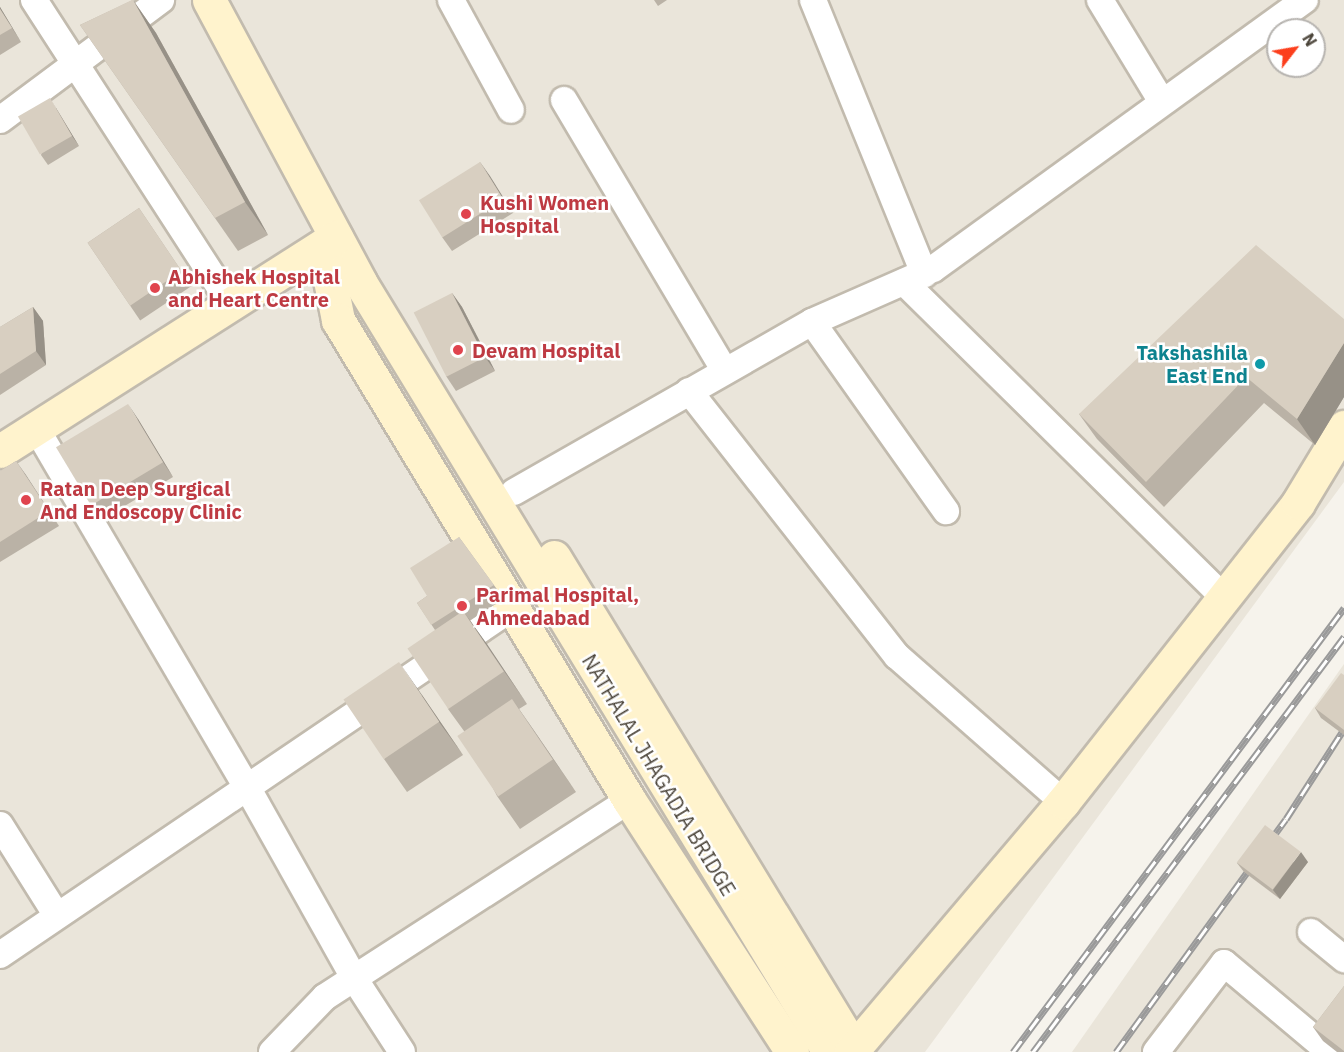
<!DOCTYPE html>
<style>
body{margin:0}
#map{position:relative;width:1344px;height:1052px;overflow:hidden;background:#f6f3ec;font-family:"IBM Plex Sans",sans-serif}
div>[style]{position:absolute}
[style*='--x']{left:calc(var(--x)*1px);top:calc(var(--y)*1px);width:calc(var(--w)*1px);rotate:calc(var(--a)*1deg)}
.residential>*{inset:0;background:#eae5da}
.roads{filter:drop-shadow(2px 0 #c2bbae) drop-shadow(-2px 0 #c2bbae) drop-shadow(0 2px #c2bbae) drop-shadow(0 -2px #c2bbae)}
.street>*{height:26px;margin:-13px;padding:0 13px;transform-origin:13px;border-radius:13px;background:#fff}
.secondary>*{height:33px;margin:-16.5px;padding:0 16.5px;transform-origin:16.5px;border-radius:16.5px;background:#fff3cd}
.rail>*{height:7px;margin-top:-3.5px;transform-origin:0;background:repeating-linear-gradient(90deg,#fff 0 14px,#9a9a9a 0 28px);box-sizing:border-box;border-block:2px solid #9a9a9a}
.wall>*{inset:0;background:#bab2a6;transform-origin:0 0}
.shaded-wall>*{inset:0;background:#979187}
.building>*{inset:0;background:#d8cfc1;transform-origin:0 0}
.dots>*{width:16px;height:16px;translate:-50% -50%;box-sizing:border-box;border:3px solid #fff;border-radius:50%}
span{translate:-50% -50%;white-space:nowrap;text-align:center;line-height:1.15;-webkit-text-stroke:5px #fff;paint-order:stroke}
.health-label{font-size:20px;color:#be3a42;font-weight:700}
.left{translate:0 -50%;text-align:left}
.culture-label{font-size:20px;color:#0d838f;font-weight:700}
.right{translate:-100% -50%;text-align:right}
.street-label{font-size:20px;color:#4b4439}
.north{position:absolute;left:1266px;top:18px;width:60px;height:60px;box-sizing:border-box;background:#fff;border:2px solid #b7b4b0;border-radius:50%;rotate:59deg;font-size:16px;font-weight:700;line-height:24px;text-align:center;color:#4b4439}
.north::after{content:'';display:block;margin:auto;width:21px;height:27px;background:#fc3f1d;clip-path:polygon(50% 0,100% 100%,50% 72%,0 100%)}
</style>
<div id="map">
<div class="residential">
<i style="clip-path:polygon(evenodd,0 0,1344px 0,1344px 482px,925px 1052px,0 1052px,0 0,1278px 30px,1314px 30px,1314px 66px,1278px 66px,1278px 30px)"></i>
<i style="clip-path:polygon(1344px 664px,1344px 1052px,1072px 1052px)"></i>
</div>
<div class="roads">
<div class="street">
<i style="--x:34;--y:0;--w:362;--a:57.1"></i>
<i style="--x:451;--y:0;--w:125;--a:61.4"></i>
<i style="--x:813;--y:0;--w:296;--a:67.9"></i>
<i style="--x:1100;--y:0;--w:119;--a:58.7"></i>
<i style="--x:564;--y:100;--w:315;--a:59.3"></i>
<i style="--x:0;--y:120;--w:201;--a:-36.7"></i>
<i style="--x:904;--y:282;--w:450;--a:44.6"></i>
<i style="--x:812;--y:322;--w:232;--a:54.7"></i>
<i style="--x:689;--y:391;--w:337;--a:51.9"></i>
<i style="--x:897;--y:656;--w:221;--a:41.3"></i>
<i style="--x:36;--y:428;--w:416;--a:59.6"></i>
<i style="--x:247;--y:787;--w:219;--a:60.7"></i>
<i style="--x:354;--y:978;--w:88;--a:57"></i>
<i style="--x:514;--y:492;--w:343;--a:-29.7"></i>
<i style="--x:812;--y:322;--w:132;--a:-23.7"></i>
<i style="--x:933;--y:269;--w:459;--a:-35.9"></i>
<i style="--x:0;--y:825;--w:107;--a:57.9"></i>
<i style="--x:1311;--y:932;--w:43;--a:39.3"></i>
<i style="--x:0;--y:955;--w:619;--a:-34.13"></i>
<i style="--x:272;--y:1052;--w:76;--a:-46.1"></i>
<i style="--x:325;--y:997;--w:362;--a:-32.9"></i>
<i style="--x:1156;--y:1052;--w:112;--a:-52.6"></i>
<i style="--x:1224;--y:963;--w:138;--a:40"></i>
</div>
<div class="secondary">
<i style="--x:209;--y:0;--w:320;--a:61.8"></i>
<i style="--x:360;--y:282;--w:902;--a:58.65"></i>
<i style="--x:323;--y:246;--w:76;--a:78.5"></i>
<i style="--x:338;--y:320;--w:561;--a:58.77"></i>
<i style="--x:629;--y:800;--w:300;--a:57.1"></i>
<i style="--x:0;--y:451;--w:398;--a:-32.5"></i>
<i style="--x:554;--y:557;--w:576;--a:58.63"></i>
<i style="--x:851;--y:1052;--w:328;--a:-49.7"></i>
<i style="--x:1063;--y:802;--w:380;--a:-51.8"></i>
<i style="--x:1298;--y:503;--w:89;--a:-58.8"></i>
</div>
</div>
<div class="rail">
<i style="--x:1013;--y:1052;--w:554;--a:-53.3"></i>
<i style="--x:1033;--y:1052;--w:519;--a:-53.15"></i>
<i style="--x:1116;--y:1052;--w:288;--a:-53.9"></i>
<i style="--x:1286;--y:819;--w:107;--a:-57.2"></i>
</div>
<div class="wall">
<i style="clip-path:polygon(133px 0,156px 33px,268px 235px,238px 251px,80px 25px)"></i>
<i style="clip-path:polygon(654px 0,667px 0,658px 6px)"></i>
<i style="clip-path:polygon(0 7px,21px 42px,0 55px)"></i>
<i style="clip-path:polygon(56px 108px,79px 146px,48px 165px,41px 155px)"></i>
<i style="clip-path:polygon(480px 162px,513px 213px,452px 251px,442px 237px)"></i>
<i style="left:139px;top:208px;width:94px;height:62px;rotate:56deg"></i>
<i style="clip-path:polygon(452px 293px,462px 307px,495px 371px,456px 391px,446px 376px)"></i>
<i style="clip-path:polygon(33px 307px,43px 321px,46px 365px,0 395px,0 327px)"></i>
<i style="clip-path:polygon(1344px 319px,1344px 397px,1315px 445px,1264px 403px,1164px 507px,1097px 439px,1079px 414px)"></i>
<i style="clip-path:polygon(138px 419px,173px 477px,103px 519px,93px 505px)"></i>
<i style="clip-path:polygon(16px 461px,59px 526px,0 562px,0 471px)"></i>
<i style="clip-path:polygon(459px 537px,504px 599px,470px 620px,527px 704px,519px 709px,576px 792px,520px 829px,497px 796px,464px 731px,448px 709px,435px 630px,417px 603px,427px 596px)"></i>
<i style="clip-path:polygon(1344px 675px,1344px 735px,1321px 718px,1315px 708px)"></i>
<i style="clip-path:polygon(422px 695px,463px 755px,407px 792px,384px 759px)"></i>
<i style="clip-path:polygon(1308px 862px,1280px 899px,1244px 872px,1237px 863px)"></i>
<i style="clip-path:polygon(1344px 986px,1344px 1052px,1337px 1052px,1323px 1041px,1313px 1027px)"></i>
</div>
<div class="shaded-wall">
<i style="clip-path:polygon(133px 0,156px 33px,268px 235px,245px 202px)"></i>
<i style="clip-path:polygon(0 7px,21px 42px,0 9px)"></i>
<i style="clip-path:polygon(50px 98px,56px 108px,79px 146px,72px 136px)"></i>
<i style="clip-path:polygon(480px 162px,490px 176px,513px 213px,503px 199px)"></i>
<i style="clip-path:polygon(452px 293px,462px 307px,495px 371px,485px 357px)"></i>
<i style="clip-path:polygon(33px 307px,43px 321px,46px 365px,36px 351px)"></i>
<i style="clip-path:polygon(1344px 343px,1344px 397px,1315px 445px,1297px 419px)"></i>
<i style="clip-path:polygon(128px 404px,138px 419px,173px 477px,163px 462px)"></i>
<i style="clip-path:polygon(16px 461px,26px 475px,59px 526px,49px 511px)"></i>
<i style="clip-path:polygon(463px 611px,487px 644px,527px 704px,504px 671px)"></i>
<i style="clip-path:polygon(399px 662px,422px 695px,463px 755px,439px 722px)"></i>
<i style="clip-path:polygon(512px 699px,535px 732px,576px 792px,553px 759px)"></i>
<i style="clip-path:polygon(1301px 852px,1308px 862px,1280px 899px,1273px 890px)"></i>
</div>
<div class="building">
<i style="clip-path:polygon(132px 0,133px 0,245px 202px,215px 218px,80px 25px)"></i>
<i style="clip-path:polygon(0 9px,12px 28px,0 35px)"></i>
<i style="left:50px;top:98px;width:44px;height:37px;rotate:60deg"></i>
<i style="left:480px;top:162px;width:44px;height:72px;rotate:58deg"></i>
<i style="left:139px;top:208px;width:76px;height:62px;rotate:56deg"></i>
<i style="clip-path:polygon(1256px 245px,1344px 319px,1344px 343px,1297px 419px,1246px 377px,1146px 482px,1079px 414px)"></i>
<i style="left:452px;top:293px;width:72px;height:43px;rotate:63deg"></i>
<i style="clip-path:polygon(33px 307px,36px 351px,0 374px,0 327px)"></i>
<i style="left:128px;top:404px;width:68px;height:84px;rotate:59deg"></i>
<i style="clip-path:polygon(16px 461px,49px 511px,0 542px,0 471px)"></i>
<i style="clip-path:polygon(459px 537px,494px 585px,431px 625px,417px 603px,427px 596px,410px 568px)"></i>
<i style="left:463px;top:611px;width:73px;height:67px;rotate:56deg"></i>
<i style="left:399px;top:662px;width:72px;height:67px;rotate:56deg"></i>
<i style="clip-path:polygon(1341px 673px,1344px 675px,1344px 730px,1315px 708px)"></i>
<i style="left:512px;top:699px;width:73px;height:66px;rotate:56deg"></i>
<i style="left:1265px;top:825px;width:45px;height:47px;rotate:37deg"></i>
<i style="clip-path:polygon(1344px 986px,1344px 1051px,1313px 1027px)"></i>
</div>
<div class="dots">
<i style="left:466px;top:214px;background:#e0444e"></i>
<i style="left:155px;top:288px;background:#e0444e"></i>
<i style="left:458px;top:350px;background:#e0444e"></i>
<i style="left:1260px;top:364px;background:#0f9aa8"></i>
<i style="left:26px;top:500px;background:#e0444e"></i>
<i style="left:462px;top:606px;background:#e0444e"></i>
</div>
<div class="health-label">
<span class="left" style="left:480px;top:214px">Kushi Women<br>Hospital</span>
<span class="left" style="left:168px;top:288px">Abhishek Hospital<br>and Heart Centre</span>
<span class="left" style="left:472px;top:350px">Devam Hospital</span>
<span class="left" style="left:40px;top:500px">Ratan Deep Surgical<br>And Endoscopy Clinic</span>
<span class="left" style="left:476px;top:606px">Parimal Hospital,<br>Ahmedabad</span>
</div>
<div class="culture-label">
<span class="right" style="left:1248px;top:364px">Takshashila<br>East End</span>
</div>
<div class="street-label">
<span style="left:659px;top:775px;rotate:59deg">NATHALAL JHAGADIA BRIDGE</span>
</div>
<div class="north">N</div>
</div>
